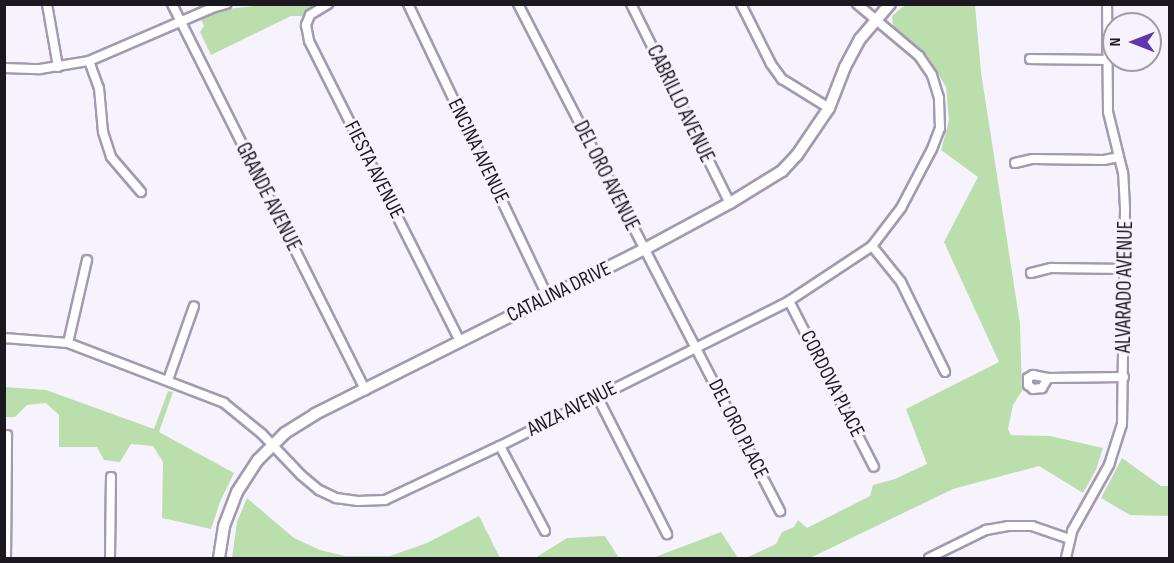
<!DOCTYPE html>
<style>
body{margin:0}
#map{position:relative;width:1174px;height:563px;overflow:hidden;background:#f7f3fd;font-family:"Sofia Sans Condensed",sans-serif}
div>[style]{position:absolute}
[style*='--x']{left:calc(var(--x)*1px);top:calc(var(--y)*1px);width:calc(var(--w)*1px);rotate:calc(var(--a)*1deg)}
.green>*{inset:0;background:#bbdead}
.roads{filter:drop-shadow(2px 0 #a49ab0) drop-shadow(-2px 0 #a49ab0) drop-shadow(0 2px #a49ab0) drop-shadow(0 -2px #a49ab0)}
.minor>*{height:8px;margin:-4px;padding:0 4px;transform-origin:4px;border-radius:4px;background:#fff}
.tertiary>*{height:10px;margin:-5px;padding:0 5px;transform-origin:5px;border-radius:5px;background:#fff}
span{translate:-50% -50%;white-space:nowrap;text-align:center;line-height:1.15;-webkit-text-stroke:6px #f7f3fd;paint-order:stroke}
.street-label{font-size:21px;color:#1b1820}
.frame{position:absolute;inset:0;border:6px solid #1b1820;pointer-events:none}
.north{position:absolute;left:1102px;top:12px;width:60px;height:60px;box-sizing:border-box;background:#f7f3fd;border:2px solid #9f9ba5;border-radius:50%;rotate:270deg;font-size:16px;font-weight:700;line-height:24px;text-align:center;color:#1b1820}
.north::after{content:'';display:block;margin:auto;width:21px;height:27px;background:#5f36ad;clip-path:polygon(50% 0,100% 100%,50% 72%,0 100%)}
</style>
<div id="map">
<div class="green">
<i style="clip-path:polygon(264px 5px,313px 5px,302px 16px,291px 16px,211px 55px,200px 32px,204px 26px,201px 19px,227px 9px)"></i>
<i style="clip-path:polygon(905px 5px,975px 5px,981px 72px,1020px 324px,1022px 391px,1013px 405px,1008px 429px,1011px 435px,1050px 436px,1103px 448px,1096px 470px,1083px 493px,1039px 466px,953px 489px,810px 558px,746px 558px,776px 544px,782px 532px,794px 527px,798px 520px,807px 528px,870px 496px,873px 485px,895px 479px,927px 464px,906px 409px,999px 362px,944px 242px,978px 177px,941px 150px,949px 120px,946px 87px,927px 55px,893px 26px,892px 16px)"></i>
<i style="clip-path:polygon(5px 387px,46px 390px,154px 429px,168px 391px,173px 392px,159px 432px,234px 473px,220px 502px,211px 529px,162px 518px,163px 462px,153px 446px,131px 444px,120px 462px,104px 460px,97px 447px,59px 447px,59px 415px,46px 403px,27px 405px,15px 417px,5px 417px)"></i>
<i style="clip-path:polygon(1122px 458px,1161px 486px,1169px 486px,1169px 516px,1130px 515px,1101px 498px)"></i>
<i style="clip-path:polygon(247px 498px,294px 538px,320px 550px,345px 556px,390px 556px,427px 543px,479px 516px,500px 558px,232px 558px,237px 522px)"></i>
<i style="clip-path:polygon(721px 532px,738px 558px,653px 558px,663px 554px)"></i>
<i style="clip-path:polygon(605px 536px,619px 558px,535px 558px,567px 538px)"></i>
</div>
<div class="roads">
<div class="minor">
<i style="--x:47;--y:4;--w:64;--a:80.1"></i>
<i style="--x:172;--y:4;--w:432;--a:63.4"></i>
<i style="--x:328;--y:4;--w:21;--a:149"></i>
<i style="--x:310;--y:15;--w:11;--a:112"></i>
<i style="--x:306;--y:25;--w:16;--a:79"></i>
<i style="--x:309;--y:41;--w:336;--a:63.3"></i>
<i style="--x:408;--y:4;--w:325;--a:64.5"></i>
<i style="--x:518;--y:4;--w:571;--a:62.67"></i>
<i style="--x:631;--y:4;--w:222;--a:63.6"></i>
<i style="--x:741;--y:4;--w:67;--a:63.4"></i>
<i style="--x:771;--y:64;--w:19;--a:54"></i>
<i style="--x:782;--y:79;--w:55;--a:31.7"></i>
<i style="--x:1030;--y:59;--w:77;--a:0.7"></i>
<i style="--x:89;--y:61;--w:29;--a:70"></i>
<i style="--x:99;--y:88;--w:44;--a:84.8"></i>
<i style="--x:103;--y:132;--w:26;--a:72"></i>
<i style="--x:111;--y:157;--w:46;--a:49.4"></i>
<i style="--x:4;--y:68;--w:36;--a:2"></i>
<i style="--x:40;--y:69;--w:50;--a:-9.3"></i>
<i style="--x:89;--y:61;--w:134;--a:-23.3"></i>
<i style="--x:212;--y:8;--w:15;--a:-16"></i>
<i style="--x:1015;--y:163;--w:18;--a:-13"></i>
<i style="--x:1033;--y:159;--w:71;--a:0.8"></i>
<i style="--x:1104;--y:160;--w:15;--a:-11"></i>
<i style="--x:872;--y:246;--w:46;--a:51.1"></i>
<i style="--x:901;--y:282;--w:100;--a:63.9"></i>
<i style="--x:1031;--y:273;--w:21;--a:-14"></i>
<i style="--x:1051;--y:268;--w:74;--a:0.8"></i>
<i style="--x:789;--y:301;--w:186;--a:62.9"></i>
<i style="--x:4;--y:338;--w:64;--a:4.5"></i>
<i style="--x:68;--y:343;--w:167;--a:21"></i>
<i style="--x:224;--y:403;--w:49;--a:39.2"></i>
<i style="--x:262;--y:434;--w:57;--a:46.4"></i>
<i style="--x:301;--y:475;--w:23;--a:40"></i>
<i style="--x:319;--y:490;--w:19;--a:25"></i>
<i style="--x:336;--y:498;--w:22;--a:8"></i>
<i style="--x:358;--y:501;--w:27;--a:-2"></i>
<i style="--x:385;--y:500;--w:127;--a:-25.2"></i>
<i style="--x:500;--y:446;--w:323;--a:-26.6"></i>
<i style="--x:789;--y:301;--w:100;--a:-33.5"></i>
<i style="--x:872;--y:246;--w:48;--a:-52.7"></i>
<i style="--x:901;--y:208;--w:67;--a:-62.3"></i>
<i style="--x:932;--y:149;--w:22;--a:-69"></i>
<i style="--x:940;--y:128;--w:30;--a:-92"></i>
<i style="--x:939;--y:98;--w:24;--a:-107"></i>
<i style="--x:932;--y:75;--w:23;--a:-124"></i>
<i style="--x:919;--y:56;--w:81;--a:-140"></i>
<i style="--x:68;--y:343;--w:85;--a:-77.1"></i>
<i style="--x:1048;--y:378;--w:12;--a:121"></i>
<i style="--x:1042;--y:388;--w:9;--a:174"></i>
<i style="--x:1033;--y:389;--w:6;--a:-141"></i>
<i style="--x:1028;--y:385;--w:7;--a:-90"></i>
<i style="--x:1028;--y:378;--w:6;--a:-31"></i>
<i style="--x:1033;--y:375;--w:15;--a:11"></i>
<i style="--x:1048;--y:378;--w:76;--a:-0.8"></i>
<i style="--x:168;--y:380;--w:78;--a:-70.6"></i>
<i style="--x:597;--y:396;--w:155;--a:63.1"></i>
<i style="--x:500;--y:446;--w:96;--a:62.1"></i>
<i style="--x:6;--y:558;--w:123;--a:-89.5"></i>
<i style="--x:110;--y:558;--w:81;--a:-89.3"></i>
<i style="--x:929;--y:558;--w:64;--a:-26.2"></i>
<i style="--x:986;--y:530;--w:22;--a:-10"></i>
<i style="--x:1008;--y:526;--w:24;--a:0"></i>
<i style="--x:1032;--y:526;--w:39;--a:19"></i>
<i style="--x:1066;--y:558;--w:28;--a:-77"></i>
<i style="--x:1072;--y:531;--w:76;--a:-60.7"></i>
<i style="--x:1109;--y:465;--w:43;--a:-72.4"></i>
<i style="--x:1122;--y:424;--w:216;--a:-89.2"></i>
<i style="--x:1125;--y:208;--w:35;--a:-93"></i>
<i style="--x:1123;--y:173;--w:63;--a:-103.8"></i>
<i style="--x:1108;--y:112;--w:108;--a:-90.5"></i>
</div>
<div class="tertiary">
<i style="--x:219;--y:558;--w:32;--a:-81"></i>
<i style="--x:224;--y:526;--w:36;--a:-69"></i>
<i style="--x:237;--y:492;--w:38;--a:-57"></i>
<i style="--x:258;--y:460;--w:38;--a:-45"></i>
<i style="--x:285;--y:433;--w:36;--a:-32"></i>
<i style="--x:315;--y:414;--w:367;--a:-26.6"></i>
<i style="--x:643;--y:250;--w:99;--a:-28.4"></i>
<i style="--x:730;--y:203;--w:61;--a:-31.6"></i>
<i style="--x:782;--y:171;--w:22;--a:-47"></i>
<i style="--x:797;--y:155;--w:57;--a:-55.8"></i>
<i style="--x:829;--y:108;--w:44;--a:-68.7"></i>
<i style="--x:845;--y:67;--w:32;--a:-62"></i>
<i style="--x:860;--y:39;--w:46;--a:-49.4"></i>
</div>
</div>
<div class="street-label">
<span style="left:680px;top:104px;rotate:64deg">CABRILLO AVENUE</span>
<span style="left:478px;top:151px;rotate:64deg">ENCINA AVENUE</span>
<span style="left:374px;top:170px;rotate:63deg">FIESTA AVENUE</span>
<span style="left:606px;top:176px;rotate:63deg">DEL ORO AVENUE</span>
<span style="left:268px;top:197px;rotate:63deg">GRANDE AVENUE</span>
<span style="left:1125px;top:287px;rotate:-89deg">ALVARADO AVENUE</span>
<span style="left:559px;top:292px;rotate:-26deg">CATALINA DRIVE</span>
<span style="left:832px;top:384px;rotate:63deg">CORDOVA PLACE</span>
<span style="left:572px;top:409px;rotate:-27deg">ANZA AVENUE</span>
<span style="left:738px;top:429px;rotate:63deg">DEL ORO PLACE</span>
</div>
<div class="frame"></div>
<div class="north">N</div>
</div>
